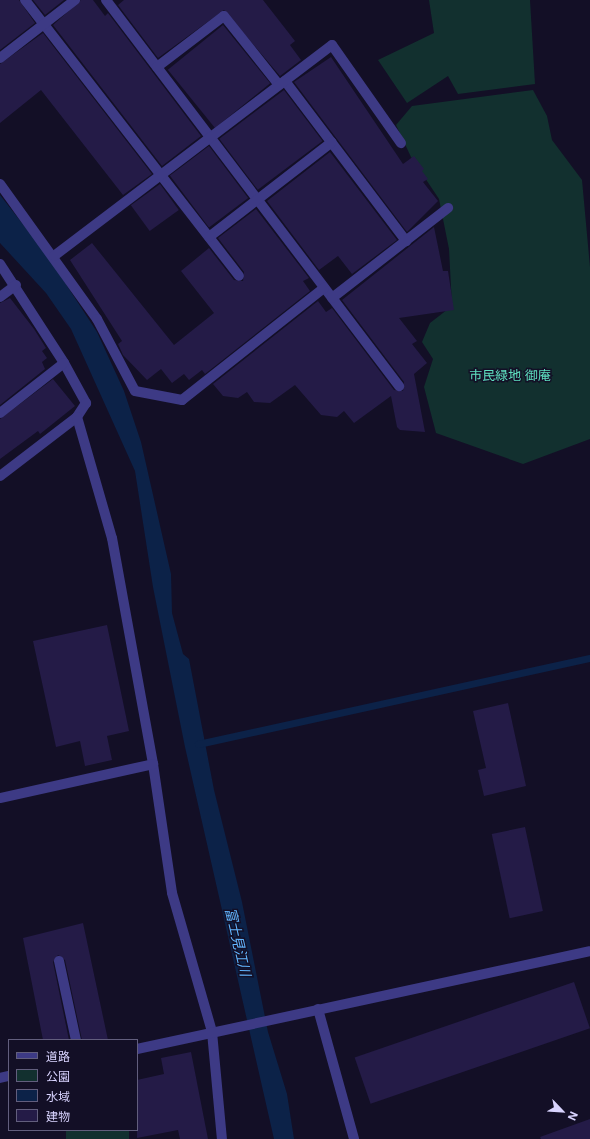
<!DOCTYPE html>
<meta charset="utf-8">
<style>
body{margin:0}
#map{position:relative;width:590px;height:1139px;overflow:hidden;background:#130f26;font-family:Inter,"Noto Sans JP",sans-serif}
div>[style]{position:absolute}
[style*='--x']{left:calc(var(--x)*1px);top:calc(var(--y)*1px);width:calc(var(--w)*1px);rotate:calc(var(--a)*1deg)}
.green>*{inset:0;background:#12302f;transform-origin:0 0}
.water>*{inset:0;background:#0c2248}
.stream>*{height:7px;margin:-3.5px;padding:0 3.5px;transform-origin:3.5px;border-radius:3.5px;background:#0c2248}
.building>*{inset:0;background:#241b47;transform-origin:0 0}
.street>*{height:10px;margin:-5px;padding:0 5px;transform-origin:5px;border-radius:5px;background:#3d3a85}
span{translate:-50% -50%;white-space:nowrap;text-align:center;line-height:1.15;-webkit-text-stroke:3px #130f26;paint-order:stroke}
.park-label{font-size:13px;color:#5fe0c0}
.water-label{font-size:14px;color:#62b6ff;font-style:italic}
.legend{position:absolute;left:8px;top:1039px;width:130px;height:92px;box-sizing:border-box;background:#130f26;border:1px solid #625e7d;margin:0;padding:5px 7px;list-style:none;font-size:12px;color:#d9d4ff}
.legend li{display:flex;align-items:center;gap:8px;height:20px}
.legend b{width:20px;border:1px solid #625e7d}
.north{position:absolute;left:542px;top:1091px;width:40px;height:40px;-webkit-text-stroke:3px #130f26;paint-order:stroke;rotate:115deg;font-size:11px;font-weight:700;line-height:16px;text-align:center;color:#d9d4ff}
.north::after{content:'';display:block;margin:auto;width:14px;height:18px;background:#d9d4ff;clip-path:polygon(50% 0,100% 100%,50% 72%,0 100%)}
</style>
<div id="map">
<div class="green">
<i style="clip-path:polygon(429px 0,530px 0,535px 84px,458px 94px,448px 76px,407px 103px,378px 60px,434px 33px)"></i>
<i style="clip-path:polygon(533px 90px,547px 116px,552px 140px,582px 180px,590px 267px,590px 439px,523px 464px,436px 433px,424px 387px,433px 359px,422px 342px,430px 323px,452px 306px,449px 249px,439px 199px,411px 157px,396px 125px,412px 106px)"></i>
<i style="left:66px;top:1130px;width:63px;height:9px"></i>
</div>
<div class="water">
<i style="clip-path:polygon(0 195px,47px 255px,97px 332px,124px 391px,141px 442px,171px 574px,172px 613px,183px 654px,189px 659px,214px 790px,242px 902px,268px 1032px,287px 1094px,294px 1139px,274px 1139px,185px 747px,153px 587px,135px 471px,71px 329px,46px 293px,0 243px)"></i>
</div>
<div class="stream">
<i style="--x:198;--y:744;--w:401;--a:-12.4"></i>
</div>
<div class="building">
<i style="clip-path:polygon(0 0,19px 0,35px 23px,0 50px)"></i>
<i style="clip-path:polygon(33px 0,64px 0,45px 15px)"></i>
<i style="clip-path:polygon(81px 0,93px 0,105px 16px,108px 13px,201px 136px,162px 166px,53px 25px)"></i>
<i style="clip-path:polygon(124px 0,263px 0,295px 41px,290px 45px,301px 60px,280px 76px,224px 10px,158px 58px,118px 5px)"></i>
<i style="left:223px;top:25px;width:75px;height:71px;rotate:51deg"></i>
<i style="clip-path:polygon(43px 33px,152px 174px,123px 195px,41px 90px,0 123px,0 64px)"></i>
<i style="clip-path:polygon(331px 57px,403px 164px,414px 156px,424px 169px,422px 171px,428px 179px,423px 182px,438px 201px,407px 232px,294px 82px)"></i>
<i style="left:284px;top:90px;width:64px;height:81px;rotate:53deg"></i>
<i style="left:209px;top:146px;width:65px;height:49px;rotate:53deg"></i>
<i style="clip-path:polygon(330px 152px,397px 240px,352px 274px,338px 256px,319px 270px,267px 201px)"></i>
<i style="left:160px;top:184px;width:32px;height:36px;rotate:54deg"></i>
<i style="clip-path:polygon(256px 209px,309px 278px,303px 281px,310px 291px,205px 374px,202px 370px,189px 380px,184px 374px,172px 383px,161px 369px,147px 380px,123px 355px,118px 344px,122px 341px,70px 260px,92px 243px,174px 345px,214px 313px,181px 271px,209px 248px,234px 280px,243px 281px,244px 272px,218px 238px)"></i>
<i style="clip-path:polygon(434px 227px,443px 271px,448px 271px,454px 310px,399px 318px,417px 341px,412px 344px,427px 363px,414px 374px,425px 432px,400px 430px,397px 427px,391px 396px,354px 423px,344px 411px,337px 417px,321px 415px,295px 385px,270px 403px,254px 402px,247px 392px,238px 398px,223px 396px,213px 384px,318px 301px,326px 312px,332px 308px,394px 390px,403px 391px,404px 382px,342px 300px)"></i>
<i style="clip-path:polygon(10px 298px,34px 329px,46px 348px,42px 351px,47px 358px,42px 362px,45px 369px,0 405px,0 303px)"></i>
<i style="clip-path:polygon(53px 379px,75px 406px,40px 434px,38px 431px,0 459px,0 419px)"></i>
<i style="clip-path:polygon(107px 625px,129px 731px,107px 736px,112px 760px,85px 766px,80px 741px,56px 747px,33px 641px)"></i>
<i style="clip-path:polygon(508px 703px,526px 786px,484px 796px,478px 770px,486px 768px,473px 711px)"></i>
<i style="left:525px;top:827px;width:86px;height:34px;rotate:78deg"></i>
<i style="clip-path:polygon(83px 923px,108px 1040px,82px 1040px,65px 960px,58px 955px,53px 962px,69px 1040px,43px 1040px,23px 938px)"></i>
<i style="left:574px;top:982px;width:49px;height:232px;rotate:71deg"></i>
<i style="clip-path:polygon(191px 1052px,208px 1139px,180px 1139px,178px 1130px,137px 1138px,137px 1080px,164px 1074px,161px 1058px)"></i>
<i style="clip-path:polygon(590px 1119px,590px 1139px,541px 1139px,540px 1137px)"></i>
</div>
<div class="street">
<i style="--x:25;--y:0;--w:349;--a:52.2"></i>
<i style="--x:106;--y:0;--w:485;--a:52.8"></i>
<i style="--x:0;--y:58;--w:95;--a:-37.7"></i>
<i style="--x:157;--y:67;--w:84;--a:-37.3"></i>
<i style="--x:224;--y:16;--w:88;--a:51.4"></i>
<i style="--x:285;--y:81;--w:201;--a:52.9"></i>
<i style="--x:0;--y:184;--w:166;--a:54.3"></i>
<i style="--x:97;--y:319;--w:81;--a:62.2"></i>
<i style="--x:135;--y:391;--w:48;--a:10.8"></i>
<i style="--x:182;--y:400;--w:181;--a:-38.3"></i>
<i style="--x:209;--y:237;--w:155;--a:-37.7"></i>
<i style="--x:54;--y:256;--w:349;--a:-37.2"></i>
<i style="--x:332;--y:45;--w:120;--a:54.9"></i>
<i style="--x:0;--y:264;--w:118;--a:57.1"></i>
<i style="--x:64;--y:363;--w:46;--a:61.2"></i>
<i style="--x:86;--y:403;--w:17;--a:123"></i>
<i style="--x:77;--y:417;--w:97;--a:142.5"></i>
<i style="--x:0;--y:297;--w:20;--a:-37"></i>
<i style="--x:332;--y:298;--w:147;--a:-37.8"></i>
<i style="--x:0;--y:413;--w:81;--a:-38"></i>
<i style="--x:77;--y:417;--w:126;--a:73.9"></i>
<i style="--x:112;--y:538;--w:230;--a:79.7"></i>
<i style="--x:153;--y:764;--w:130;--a:81.6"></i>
<i style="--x:172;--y:893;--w:145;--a:73.9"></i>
<i style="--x:212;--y:1032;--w:107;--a:84.7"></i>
<i style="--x:0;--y:798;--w:157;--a:-12.5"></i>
<i style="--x:59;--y:961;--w:81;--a:77.9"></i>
<i style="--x:318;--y:1009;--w:135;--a:74.5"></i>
<i style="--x:137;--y:1049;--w:463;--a:-12.2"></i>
<i style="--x:0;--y:1078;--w:9;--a:-13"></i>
</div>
<div class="park-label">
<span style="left:510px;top:375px">市民緑地 御庵</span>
</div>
<div class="water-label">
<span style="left:238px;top:942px;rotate:77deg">富士見江川</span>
</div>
<ul class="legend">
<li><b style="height:5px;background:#3d3a85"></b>道路</li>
<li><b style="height:11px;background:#12302f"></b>公園</li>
<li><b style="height:11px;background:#0c2248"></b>水域</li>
<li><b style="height:11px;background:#241b47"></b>建物</li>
</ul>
<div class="north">N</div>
</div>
